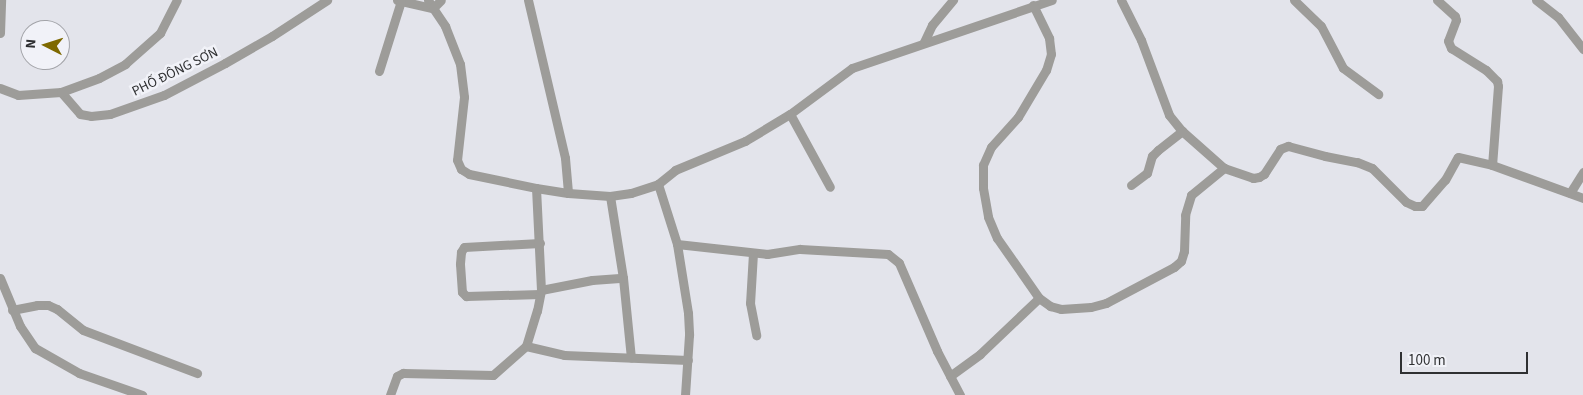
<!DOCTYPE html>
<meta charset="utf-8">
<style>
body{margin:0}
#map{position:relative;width:1583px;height:395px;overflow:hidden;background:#e3e4eb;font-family:"Source Sans 3",sans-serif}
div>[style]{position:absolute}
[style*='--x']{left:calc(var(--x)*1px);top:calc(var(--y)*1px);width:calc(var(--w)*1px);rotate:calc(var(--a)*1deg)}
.minor>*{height:9px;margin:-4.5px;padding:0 4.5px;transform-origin:4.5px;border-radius:4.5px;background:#9d9c99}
span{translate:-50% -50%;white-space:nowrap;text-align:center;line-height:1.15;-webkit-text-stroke:5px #f1f2f8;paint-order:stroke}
.street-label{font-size:14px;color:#2f3032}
.north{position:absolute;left:20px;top:20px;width:50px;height:50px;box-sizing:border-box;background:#f1f2f8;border:1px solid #a3a4a9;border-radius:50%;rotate:275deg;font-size:14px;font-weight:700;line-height:20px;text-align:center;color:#2f3032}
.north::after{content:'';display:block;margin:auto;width:18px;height:22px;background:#7e6900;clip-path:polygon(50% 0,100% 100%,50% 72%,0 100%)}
.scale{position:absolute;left:1400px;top:352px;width:128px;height:22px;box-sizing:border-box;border:2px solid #2f3032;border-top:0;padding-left:6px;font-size:15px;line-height:18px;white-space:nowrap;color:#2f3032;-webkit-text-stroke:4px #f1f2f8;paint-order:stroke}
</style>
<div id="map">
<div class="minor">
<i style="--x:397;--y:0;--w:37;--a:13"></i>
<i style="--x:433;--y:8;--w:22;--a:56"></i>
<i style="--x:445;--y:26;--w:41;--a:68.5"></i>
<i style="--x:460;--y:64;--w:33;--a:83"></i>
<i style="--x:464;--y:97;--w:63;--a:96.3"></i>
<i style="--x:457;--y:160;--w:10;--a:66"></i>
<i style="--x:461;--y:169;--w:9;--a:32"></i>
<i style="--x:469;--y:174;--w:68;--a:11.8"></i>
<i style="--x:536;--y:188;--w:32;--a:9"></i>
<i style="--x:568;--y:193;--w:42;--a:4.1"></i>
<i style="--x:610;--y:196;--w:21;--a:-8"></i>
<i style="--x:631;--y:193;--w:28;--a:-18"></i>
<i style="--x:658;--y:184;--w:22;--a:-39"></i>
<i style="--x:675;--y:170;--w:76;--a:-22.5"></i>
<i style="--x:745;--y:141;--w:52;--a:-31"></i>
<i style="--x:790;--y:114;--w:77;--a:-36.6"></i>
<i style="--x:852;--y:68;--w:211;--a:-18.8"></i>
<i style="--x:428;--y:0;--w:9;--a:58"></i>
<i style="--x:433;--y:8;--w:11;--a:-45"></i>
<i style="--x:528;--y:0;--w:162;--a:76.8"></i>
<i style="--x:565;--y:158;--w:35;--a:85"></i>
<i style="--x:1121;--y:0;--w:45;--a:63.4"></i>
<i style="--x:1141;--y:40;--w:80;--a:69.5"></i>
<i style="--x:1169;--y:115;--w:21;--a:51"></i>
<i style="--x:1182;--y:131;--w:56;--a:41.4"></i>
<i style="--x:1224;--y:168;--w:31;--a:19"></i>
<i style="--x:1253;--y:178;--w:6;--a:-9"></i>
<i style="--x:1259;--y:177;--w:6;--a:-31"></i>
<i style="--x:1264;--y:174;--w:30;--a:-57"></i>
<i style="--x:1280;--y:149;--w:9;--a:-21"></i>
<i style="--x:1288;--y:146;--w:38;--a:15"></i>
<i style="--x:1325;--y:156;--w:33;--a:11"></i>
<i style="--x:1357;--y:162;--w:16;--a:22"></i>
<i style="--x:1372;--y:168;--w:48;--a:45"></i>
<i style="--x:1406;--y:202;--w:10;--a:24"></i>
<i style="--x:1415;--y:206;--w:7;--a:0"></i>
<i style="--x:1422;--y:206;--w:35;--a:-49"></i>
<i style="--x:1445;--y:180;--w:26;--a:-61"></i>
<i style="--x:1458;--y:157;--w:35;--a:13"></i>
<i style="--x:1492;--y:165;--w:97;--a:19.9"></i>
<i style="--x:1294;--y:0;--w:37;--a:44"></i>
<i style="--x:1321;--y:26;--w:47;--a:62.4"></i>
<i style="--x:1343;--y:68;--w:44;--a:36.6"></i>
<i style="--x:1437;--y:0;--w:24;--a:42"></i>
<i style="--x:1455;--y:16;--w:4;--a:76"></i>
<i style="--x:1456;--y:20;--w:22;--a:111"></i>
<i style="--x:1448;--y:41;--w:8;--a:67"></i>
<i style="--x:1451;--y:48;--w:41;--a:32.2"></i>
<i style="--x:1486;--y:70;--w:16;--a:45"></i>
<i style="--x:1497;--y:81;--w:5;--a:79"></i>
<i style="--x:1498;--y:86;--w:79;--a:94.3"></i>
<i style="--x:1536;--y:0;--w:28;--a:38"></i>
<i style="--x:1558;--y:17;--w:41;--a:52"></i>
<i style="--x:1033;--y:5;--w:37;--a:64"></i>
<i style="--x:1049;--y:38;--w:16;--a:83"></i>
<i style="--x:1051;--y:54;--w:17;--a:107"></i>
<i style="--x:1046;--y:70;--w:55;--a:120.8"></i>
<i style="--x:1018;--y:117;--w:40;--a:132"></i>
<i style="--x:991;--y:147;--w:20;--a:114"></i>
<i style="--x:983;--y:165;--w:23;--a:90"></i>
<i style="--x:983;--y:188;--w:29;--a:80"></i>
<i style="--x:988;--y:217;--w:23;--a:67"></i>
<i style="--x:997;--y:238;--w:73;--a:55"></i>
<i style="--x:1039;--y:298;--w:14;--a:36"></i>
<i style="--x:1050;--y:306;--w:11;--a:15"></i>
<i style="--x:1061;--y:309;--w:30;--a:-4"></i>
<i style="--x:1091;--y:307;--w:16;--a:-15"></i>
<i style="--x:1106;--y:303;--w:77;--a:-27.9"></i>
<i style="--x:1174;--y:267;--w:9;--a:-41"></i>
<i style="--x:1181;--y:261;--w:10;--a:-73"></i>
<i style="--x:1184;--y:251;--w:36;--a:-88"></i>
<i style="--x:1185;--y:215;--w:21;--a:-73"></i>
<i style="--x:1191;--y:195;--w:43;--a:-39.3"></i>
<i style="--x:0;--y:33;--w:33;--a:-88"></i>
<i style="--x:924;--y:42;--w:19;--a:-65"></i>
<i style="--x:932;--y:25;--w:33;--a:-50"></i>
<i style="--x:379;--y:71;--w:73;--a:-72.6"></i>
<i style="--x:0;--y:88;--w:19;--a:21"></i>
<i style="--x:18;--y:95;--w:43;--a:-4"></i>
<i style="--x:61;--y:92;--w:29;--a:49"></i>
<i style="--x:80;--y:114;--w:11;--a:10"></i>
<i style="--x:91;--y:116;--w:19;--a:-6"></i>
<i style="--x:110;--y:114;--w:57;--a:-19.4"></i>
<i style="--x:164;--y:95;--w:69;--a:-27.7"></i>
<i style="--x:225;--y:63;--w:54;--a:-29.9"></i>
<i style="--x:272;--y:36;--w:66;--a:-33.2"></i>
<i style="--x:61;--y:92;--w:40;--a:-20.2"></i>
<i style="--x:99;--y:78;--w:30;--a:-28"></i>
<i style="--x:125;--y:64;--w:47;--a:-41.5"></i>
<i style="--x:160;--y:33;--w:37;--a:-63"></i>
<i style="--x:790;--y:114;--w:83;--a:61.3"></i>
<i style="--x:658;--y:184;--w:63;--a:72.4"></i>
<i style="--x:677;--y:244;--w:70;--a:80.9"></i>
<i style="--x:688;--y:313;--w:22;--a:87"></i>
<i style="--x:689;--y:335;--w:60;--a:93.8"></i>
<i style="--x:1131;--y:185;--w:20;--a:-37"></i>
<i style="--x:1147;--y:173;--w:18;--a:-74"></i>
<i style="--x:1152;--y:156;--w:8;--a:-45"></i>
<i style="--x:1158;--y:150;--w:31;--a:-38"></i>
<i style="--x:1570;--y:193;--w:25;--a:-58"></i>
<i style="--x:610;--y:196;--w:83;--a:81"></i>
<i style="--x:623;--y:278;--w:80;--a:84.3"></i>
<i style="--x:540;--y:243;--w:76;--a:177"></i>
<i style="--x:464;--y:247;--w:6;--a:121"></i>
<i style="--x:461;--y:252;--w:12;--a:95"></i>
<i style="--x:460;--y:264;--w:28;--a:86"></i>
<i style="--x:462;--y:292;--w:6;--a:45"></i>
<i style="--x:466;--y:296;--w:74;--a:-1.5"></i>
<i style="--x:677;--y:244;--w:91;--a:6.3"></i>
<i style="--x:767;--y:254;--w:33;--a:-9"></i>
<i style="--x:800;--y:249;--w:88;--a:3.3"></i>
<i style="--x:888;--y:254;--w:14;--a:39"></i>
<i style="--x:899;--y:263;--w:96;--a:66.6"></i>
<i style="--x:937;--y:351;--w:50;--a:62.4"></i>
<i style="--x:753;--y:253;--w:50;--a:93.4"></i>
<i style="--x:750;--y:303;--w:33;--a:79"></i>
<i style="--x:0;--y:278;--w:52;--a:67.4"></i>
<i style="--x:20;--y:326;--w:27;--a:56"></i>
<i style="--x:35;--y:348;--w:51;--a:29.6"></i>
<i style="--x:79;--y:373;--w:67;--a:19.2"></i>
<i style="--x:541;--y:290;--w:52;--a:-11.1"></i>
<i style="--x:592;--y:280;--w:31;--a:-4"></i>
<i style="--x:12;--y:310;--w:25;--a:-11"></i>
<i style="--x:37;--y:305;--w:11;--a:0"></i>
<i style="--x:48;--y:305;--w:10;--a:24"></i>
<i style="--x:57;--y:309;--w:33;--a:39"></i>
<i style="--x:83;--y:330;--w:122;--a:20.7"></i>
<i style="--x:526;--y:346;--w:39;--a:13"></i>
<i style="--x:564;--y:355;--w:124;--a:2.3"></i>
<i style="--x:950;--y:376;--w:37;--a:-36"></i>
<i style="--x:980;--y:354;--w:81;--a:-43.5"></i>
<i style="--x:390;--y:395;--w:20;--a:-70"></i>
<i style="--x:397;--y:376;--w:7;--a:-27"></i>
<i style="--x:403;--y:373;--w:90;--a:1.3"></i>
<i style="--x:493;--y:375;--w:44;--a:-41.3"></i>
<i style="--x:526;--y:346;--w:37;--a:-73"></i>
<i style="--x:537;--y:311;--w:21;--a:-79"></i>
<i style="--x:541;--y:290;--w:102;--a:-92.8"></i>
</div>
<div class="street-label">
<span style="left:175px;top:72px;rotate:-26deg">PHỐ ĐÔNG SƠN</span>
</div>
<div class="north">N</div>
<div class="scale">100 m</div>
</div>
